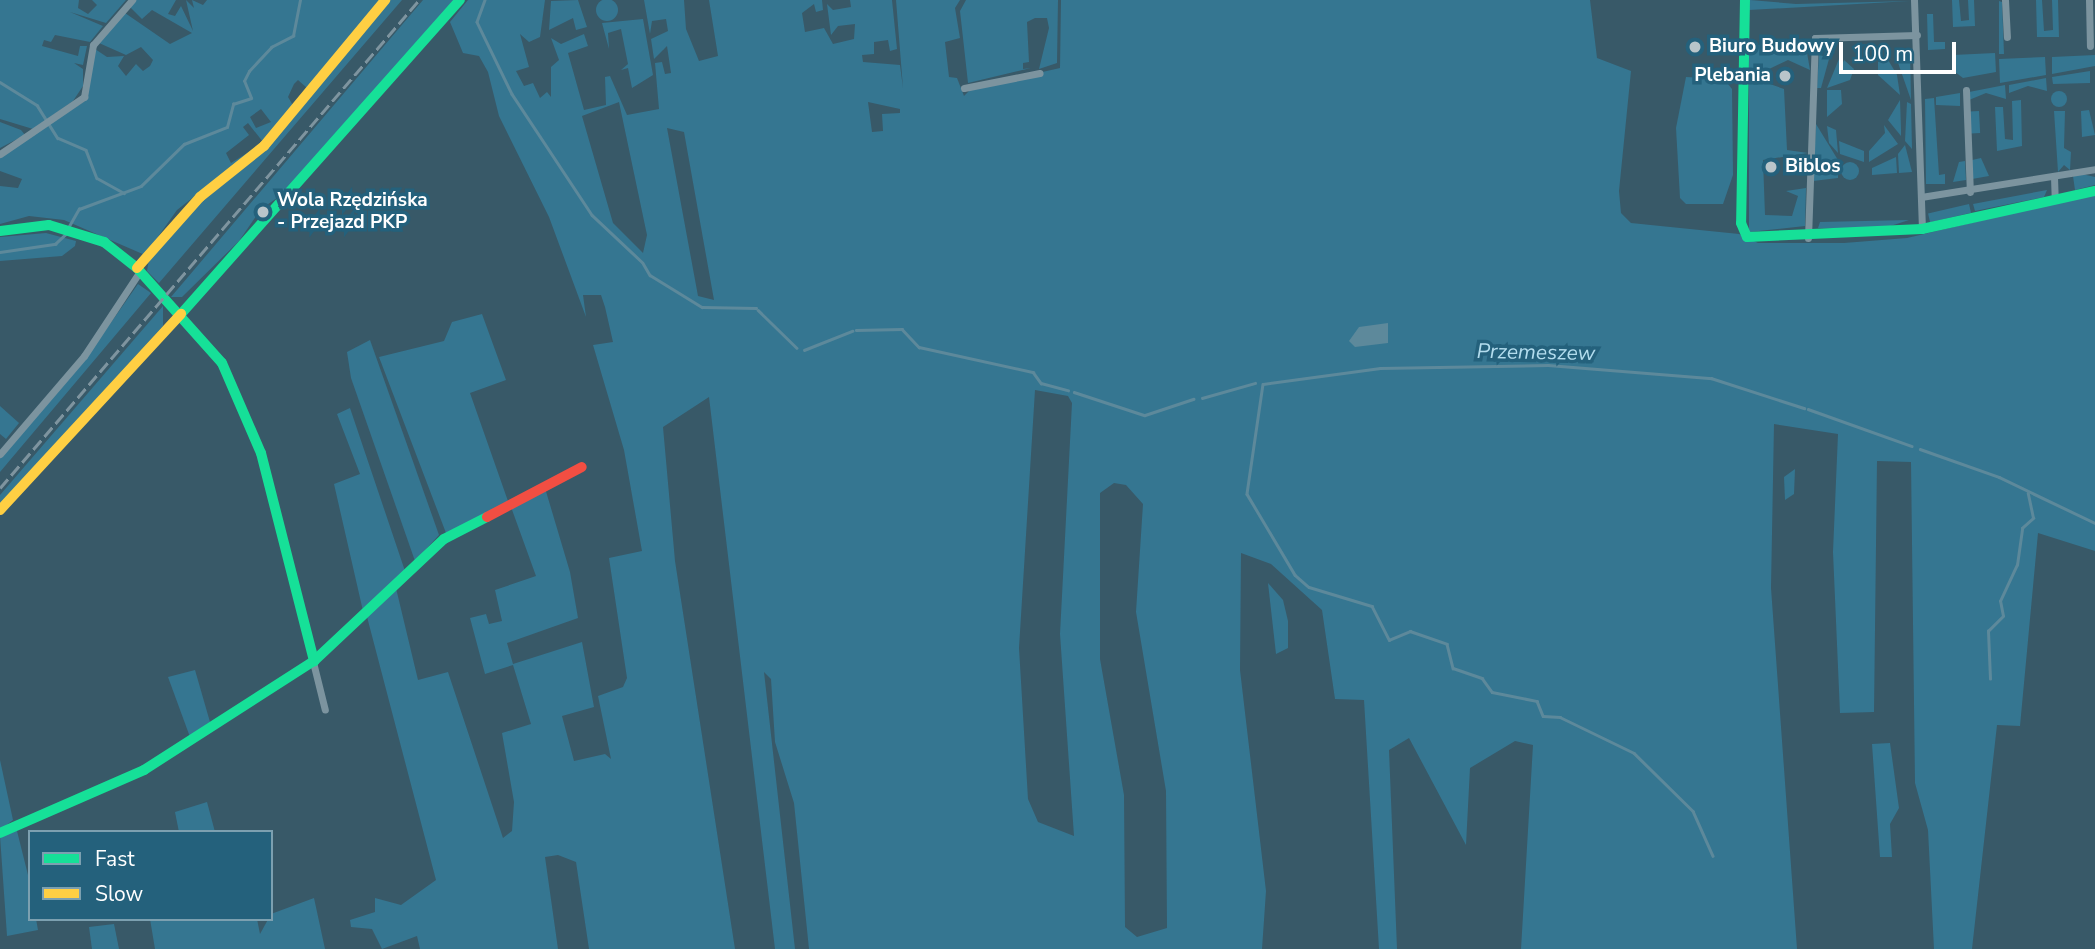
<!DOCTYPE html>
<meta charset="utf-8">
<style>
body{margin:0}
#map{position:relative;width:2095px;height:949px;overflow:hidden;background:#385968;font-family:"Nunito Sans",sans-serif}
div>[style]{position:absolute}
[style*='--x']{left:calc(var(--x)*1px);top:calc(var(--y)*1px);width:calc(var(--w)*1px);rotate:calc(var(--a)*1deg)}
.green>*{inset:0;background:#357691;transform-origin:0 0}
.round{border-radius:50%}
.water>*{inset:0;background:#5d899b}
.stream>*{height:2.5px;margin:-1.25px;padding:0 1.25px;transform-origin:1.25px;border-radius:1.25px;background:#5d899b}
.street>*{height:7px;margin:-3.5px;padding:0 3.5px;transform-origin:3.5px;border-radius:3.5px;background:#7c949f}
.fast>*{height:10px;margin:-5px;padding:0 5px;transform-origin:5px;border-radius:5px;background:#16e098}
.slow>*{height:10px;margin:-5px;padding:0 5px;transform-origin:5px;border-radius:5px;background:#ffcf43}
.jam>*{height:10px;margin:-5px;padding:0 5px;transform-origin:5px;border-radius:5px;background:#f24e42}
.rail>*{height:2.5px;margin-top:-1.25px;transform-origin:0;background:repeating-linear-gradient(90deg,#7e949f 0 12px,transparent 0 17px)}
.dots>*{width:19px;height:19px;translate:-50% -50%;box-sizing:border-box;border:4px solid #24617c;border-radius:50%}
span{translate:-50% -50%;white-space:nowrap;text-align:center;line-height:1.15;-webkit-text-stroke:7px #24617c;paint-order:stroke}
.poi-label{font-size:19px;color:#fff;font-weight:700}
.left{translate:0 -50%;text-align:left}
.right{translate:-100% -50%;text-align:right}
.water-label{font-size:21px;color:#b2dced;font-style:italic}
.legend{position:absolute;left:28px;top:830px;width:245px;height:91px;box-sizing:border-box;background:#24617c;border:2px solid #7ca0b0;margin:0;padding:9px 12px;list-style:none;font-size:21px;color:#fff}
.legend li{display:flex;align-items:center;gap:14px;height:35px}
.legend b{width:35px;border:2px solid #7ca0b0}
.scale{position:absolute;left:1839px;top:42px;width:117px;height:32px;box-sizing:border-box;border:4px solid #fff;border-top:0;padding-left:9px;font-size:21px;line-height:24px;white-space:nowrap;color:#fff;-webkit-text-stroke:5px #24617c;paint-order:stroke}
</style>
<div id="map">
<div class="green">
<i class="round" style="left:596px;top:-1px;width:22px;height:22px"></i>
<i style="clip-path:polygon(0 0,79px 0,78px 8px,88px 14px,97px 5px,92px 0,126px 0,106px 23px,70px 12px,103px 26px,90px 42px,55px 35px,51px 42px,44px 40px,42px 46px,78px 56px,80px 46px,87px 46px,83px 65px,74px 63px,83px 69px,83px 86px,73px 101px,33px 129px,0 119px)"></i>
<i style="clip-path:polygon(evenodd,136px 0,176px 0,168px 14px,175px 16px,181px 6px,193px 31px,186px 0,194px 8px,192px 0,203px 5px,207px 0,381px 0,300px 100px,307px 88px,298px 80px,294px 84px,288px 97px,294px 107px,263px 142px,248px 123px,243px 127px,249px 135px,226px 153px,231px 163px,260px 145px,177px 210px,145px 255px,64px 220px,29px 216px,0 224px,0 186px,18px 188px,22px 179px,0 171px,0 157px,85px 101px,95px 49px,107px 57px,124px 56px,118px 66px,126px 76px,136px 64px,143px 71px,150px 66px,153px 60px,141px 47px,126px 55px,99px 43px,125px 13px,170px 44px,192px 33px,152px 10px,142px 19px,130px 7px,136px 0,261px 109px,271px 122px,256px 128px,250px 117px,261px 109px)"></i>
<i style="clip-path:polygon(388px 0,402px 0,159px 283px,147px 271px,149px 259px,195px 207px,252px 161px)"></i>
<i style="clip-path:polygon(423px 0,454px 0,290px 189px,261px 209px,239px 241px,182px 297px,171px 297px)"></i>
<i style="clip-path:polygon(evenodd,468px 0,545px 0,540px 37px,529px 42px,520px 34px,529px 67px,516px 71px,524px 86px,533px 83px,540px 98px,547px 92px,551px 97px,551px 67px,559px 60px,551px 38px,561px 44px,584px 34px,588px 46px,568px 53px,584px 110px,606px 105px,605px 77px,610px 76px,627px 115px,659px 109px,655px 63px,662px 62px,665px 74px,671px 73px,667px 46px,654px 59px,651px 39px,668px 31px,666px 19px,652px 21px,650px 34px,644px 0,684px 0,686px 29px,699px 61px,718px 56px,709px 0,822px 0,823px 10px,816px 12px,814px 4px,802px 13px,805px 32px,824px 28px,833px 44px,854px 39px,855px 24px,838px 26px,831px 35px,827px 4px,833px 10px,851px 7px,850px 0,892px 0,897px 49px,890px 51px,888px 40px,874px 42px,874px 54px,862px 55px,863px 62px,900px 65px,903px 88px,896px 0,960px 0,955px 8px,960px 38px,945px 42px,949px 77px,957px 78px,964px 96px,972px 88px,1060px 68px,1061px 0,1590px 0,1597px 58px,1631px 71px,1619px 191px,1621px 213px,1631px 223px,1739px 234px,1758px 243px,1844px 243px,1907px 238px,2095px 194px,2095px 551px,2038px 533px,2020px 726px,1997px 725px,1972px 949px,1934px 949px,1928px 830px,1915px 783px,1911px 462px,1877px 461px,1874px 712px,1840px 713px,1833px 552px,1838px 434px,1774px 424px,1771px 588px,1797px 949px,1521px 949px,1533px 745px,1515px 741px,1470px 768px,1466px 845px,1409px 738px,1389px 750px,1397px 949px,1379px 949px,1364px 700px,1335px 699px,1322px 610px,1271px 564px,1241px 553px,1240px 670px,1266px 891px,1262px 949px,809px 949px,794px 803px,775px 742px,771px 679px,764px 672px,795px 949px,775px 949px,709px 397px,663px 427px,675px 561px,735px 949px,589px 949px,576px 862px,558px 855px,545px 857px,558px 949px,420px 949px,417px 936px,382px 949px,372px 929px,351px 927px,350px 920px,375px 912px,375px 898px,401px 905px,436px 880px,366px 613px,395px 584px,418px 680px,448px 672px,503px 838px,512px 831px,514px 802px,502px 733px,531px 724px,513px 665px,485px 674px,470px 618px,486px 614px,489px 624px,502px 621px,495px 590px,536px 576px,511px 507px,545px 488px,570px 572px,578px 618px,507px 643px,513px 664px,582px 642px,594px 707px,562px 716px,574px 761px,605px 754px,611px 759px,598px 696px,623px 687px,627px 678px,609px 558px,642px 551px,624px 450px,593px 345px,613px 342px,605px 307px,601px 295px,583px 295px,586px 317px,549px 217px,499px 116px,488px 72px,479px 56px,463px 53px,450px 22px,468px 0,619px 102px,647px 235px,643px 253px,613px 223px,582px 116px,619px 102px,468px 0,868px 102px,900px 109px,900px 113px,882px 114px,883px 131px,872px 132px,868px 102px,468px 0,667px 128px,684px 132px,714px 300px,698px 296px,667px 128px,468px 0,1035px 390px,1068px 396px,1072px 403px,1060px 634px,1074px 836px,1038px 822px,1028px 799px,1019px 648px,1035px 390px,468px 0,1114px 483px,1126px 485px,1143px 504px,1136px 612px,1166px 791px,1167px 928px,1137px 937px,1125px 927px,1124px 795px,1100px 659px,1100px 493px,1114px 483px)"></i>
<i style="clip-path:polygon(578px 0,587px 27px,576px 30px,573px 18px,549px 30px,551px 1px)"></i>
<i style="clip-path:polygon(966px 0,1058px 0,1057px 63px,1039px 69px,1049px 28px,1047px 18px,1035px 18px,1027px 22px,1029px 62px,1023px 63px,1023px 69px,1031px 68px,968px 83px,960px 11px)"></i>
<i style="clip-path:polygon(1750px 0,1796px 4px,1910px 1px,1749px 10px)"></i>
<i style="clip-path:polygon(1952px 0,1959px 0,1961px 21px,1969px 20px,1968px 0,1974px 0,1975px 26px,1953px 27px)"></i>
<i style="clip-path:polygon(2036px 0,2042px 0,2044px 31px,2053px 30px,2052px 0,2058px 0,2059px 37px,2037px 37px)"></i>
<i style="clip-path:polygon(1999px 1px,2002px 2px,2004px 54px,1999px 54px)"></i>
<i style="clip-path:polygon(1927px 14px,1933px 14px,1934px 42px,1945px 42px,1945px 49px,1928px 50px)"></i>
<i style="clip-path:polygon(643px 19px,653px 75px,632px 88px,628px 68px,621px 70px,628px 64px,621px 29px,608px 33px,609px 49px,602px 23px)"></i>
<i style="clip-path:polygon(1805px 41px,1810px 70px,1788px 60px,1767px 70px,1767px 83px,1784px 89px,1787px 150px,1808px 153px,1763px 160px,1765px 215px,1792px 216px,1798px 196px,1786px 191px,1806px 188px,1805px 226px,1749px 232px,1749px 46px)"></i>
<i style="clip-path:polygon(1910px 52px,1911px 100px,1896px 57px)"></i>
<i style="clip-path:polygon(1995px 53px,1996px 72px,1963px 78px,1955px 72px,1953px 55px)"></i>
<i style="clip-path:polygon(1819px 54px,1829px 59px,1821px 88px,1817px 88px)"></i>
<i style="clip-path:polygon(2095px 55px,2095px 66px,2052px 74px,2052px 57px)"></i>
<i style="clip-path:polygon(2045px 57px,2046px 75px,2000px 83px,1999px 59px)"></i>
<i style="clip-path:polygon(1887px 58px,1897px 75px,1900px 95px,1878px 75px,1878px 62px)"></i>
<i style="clip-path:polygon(1839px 59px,1841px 68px,1844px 60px,1854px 69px,1850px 80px,1827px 88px)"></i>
<i style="clip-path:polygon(2090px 71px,2090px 83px,2053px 84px,2052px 77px)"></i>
<i style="clip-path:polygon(1686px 77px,1724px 79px,1732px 89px,1733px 175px,1723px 204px,1686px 204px,1680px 198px,1676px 128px)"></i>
<i style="clip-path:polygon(2046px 78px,2047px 91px,2028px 86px,2009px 93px,2009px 85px)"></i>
<i style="clip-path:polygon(2005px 85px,2006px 99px,1986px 93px,1969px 100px,1969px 92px)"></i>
<i style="clip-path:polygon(1827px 90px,1841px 90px,1842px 104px,1827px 117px)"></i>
<i class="round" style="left:2051px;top:91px;width:16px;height:16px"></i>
<i style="clip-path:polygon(1960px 93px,1960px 106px,1936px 105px,1936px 97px)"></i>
<i style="clip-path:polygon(1934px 98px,1939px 175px,1945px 174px,1945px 184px,1926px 184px,1925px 99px)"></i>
<i style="clip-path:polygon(1900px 100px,1901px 129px,1901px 136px,1888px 120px)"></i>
<i style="clip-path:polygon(2021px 100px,2022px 146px,1997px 151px,1995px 107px,2003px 107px,2005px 139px,2013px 140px,2012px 101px)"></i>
<i style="clip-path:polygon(1907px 102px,1911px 104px,1912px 149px,1905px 141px)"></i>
<i style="clip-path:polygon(2089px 110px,2095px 135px,2082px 137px,2081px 111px)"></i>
<i style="left:1979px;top:111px;width:22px;height:9px;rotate:87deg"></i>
<i style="clip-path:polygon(2054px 111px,2065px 111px,2064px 148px,2071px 152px,2070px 170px,2064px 165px,2058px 172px)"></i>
<i style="clip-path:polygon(0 122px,21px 130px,25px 135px,0 148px)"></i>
<i style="clip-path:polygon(1816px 124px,1838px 160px,1838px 178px,1813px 181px,1812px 223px,1811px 222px)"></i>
<i style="clip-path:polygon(1884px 125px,1898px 144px,1869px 162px,1869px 151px,1885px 133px)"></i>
<i style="clip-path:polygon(1827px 126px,1836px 130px,1838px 153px,1829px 143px)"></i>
<i style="clip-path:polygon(1839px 141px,1864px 151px,1864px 162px,1840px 154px)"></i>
<i style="clip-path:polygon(1905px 145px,1912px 172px,1899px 173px,1898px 154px)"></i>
<i style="clip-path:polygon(1896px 157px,1897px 173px,1872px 175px,1872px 168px)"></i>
<i style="clip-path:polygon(1981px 158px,1989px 176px,1972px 179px,1972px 160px)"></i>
<i style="clip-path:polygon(1965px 161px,1966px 180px,1953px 182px,1959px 162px)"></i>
<i class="round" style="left:1841px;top:162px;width:18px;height:18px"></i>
<i style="clip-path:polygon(2082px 174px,2095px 177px,2095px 185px,2075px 190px,2073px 176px)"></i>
<i style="clip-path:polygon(2047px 190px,2044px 197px,1975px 211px,1973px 204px)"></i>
<i style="left:1969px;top:204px;width:9px;height:42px;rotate:77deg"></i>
<i style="clip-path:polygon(1909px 220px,1881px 229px,1818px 228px,1820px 222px)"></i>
<i style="clip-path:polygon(46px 233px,76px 241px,75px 246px,62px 256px,0 261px,0 237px)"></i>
<i style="clip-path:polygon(138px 284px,151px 293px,0 472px,0 458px,84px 361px)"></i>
<i style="clip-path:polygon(163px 306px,163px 326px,0 504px,0 495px)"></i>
<i style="clip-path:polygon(482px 314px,506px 380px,470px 393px,509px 504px,446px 533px,379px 357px,444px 341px,452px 322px)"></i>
<i style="clip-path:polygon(370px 340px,439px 535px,415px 561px,351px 378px,347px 352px)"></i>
<i style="clip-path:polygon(0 406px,19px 423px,6px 439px,0 434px)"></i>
<i style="clip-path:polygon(350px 408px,405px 571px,363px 611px,334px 484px,360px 474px,337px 414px)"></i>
<i style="clip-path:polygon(1795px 469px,1794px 494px,1785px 500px,1784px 477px)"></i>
<i style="clip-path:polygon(1268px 583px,1283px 600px,1288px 621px,1288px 648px,1276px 654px)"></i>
<i style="clip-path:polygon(195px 670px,210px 722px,190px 737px,168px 677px)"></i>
<i style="clip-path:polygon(1890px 743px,1899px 808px,1890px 824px,1892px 857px,1880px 857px,1872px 744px)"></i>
<i style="clip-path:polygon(0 760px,13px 820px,0 830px)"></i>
<i style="clip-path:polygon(207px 802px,215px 832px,179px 832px,175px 812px)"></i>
<i style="clip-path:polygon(16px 827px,30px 883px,30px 919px,36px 919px,38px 930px,7px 936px,0 836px)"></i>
<i style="clip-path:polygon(314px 898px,325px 949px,155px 949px,150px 919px,257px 919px,260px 934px,271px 914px)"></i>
<i style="clip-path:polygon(114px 924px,119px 949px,92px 949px,89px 927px)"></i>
</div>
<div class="water">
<i style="clip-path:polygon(1388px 323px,1388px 343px,1355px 347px,1349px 341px,1359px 327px)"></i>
</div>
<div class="stream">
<i style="--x:485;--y:0;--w:23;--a:110"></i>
<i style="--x:477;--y:22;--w:80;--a:64.1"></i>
<i style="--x:512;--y:94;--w:145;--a:56.5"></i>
<i style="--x:592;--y:215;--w:69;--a:43.2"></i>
<i style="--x:0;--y:82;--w:44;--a:31.9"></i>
<i style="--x:37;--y:105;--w:39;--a:58"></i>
<i style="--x:58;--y:138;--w:30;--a:23"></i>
<i style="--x:86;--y:150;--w:30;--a:69"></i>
<i style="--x:97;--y:178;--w:31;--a:29"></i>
<i style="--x:69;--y:226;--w:20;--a:-60"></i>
<i style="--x:79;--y:209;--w:66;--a:-20.4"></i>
<i style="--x:141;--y:186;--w:60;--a:-44.3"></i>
<i style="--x:184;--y:144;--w:46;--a:-21.6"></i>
<i style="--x:227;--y:127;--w:24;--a:-75"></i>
<i style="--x:233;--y:104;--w:19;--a:-18"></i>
<i style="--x:251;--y:98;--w:18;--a:-112"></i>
<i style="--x:244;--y:81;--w:11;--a:-63"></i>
<i style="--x:249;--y:71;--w:33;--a:-47"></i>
<i style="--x:271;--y:47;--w:25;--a:-27"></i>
<i style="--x:293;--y:36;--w:37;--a:-79"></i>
<i style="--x:0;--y:252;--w:56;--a:-8.3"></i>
<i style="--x:55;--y:244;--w:16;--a:-43"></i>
<i style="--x:643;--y:263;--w:14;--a:60"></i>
<i style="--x:650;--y:275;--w:61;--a:31.6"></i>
<i style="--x:702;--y:307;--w:54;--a:1.1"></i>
<i style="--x:758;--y:310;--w:54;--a:44.3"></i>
<i style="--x:856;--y:330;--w:46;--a:-1.2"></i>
<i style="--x:902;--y:329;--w:25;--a:47"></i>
<i style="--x:919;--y:347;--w:117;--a:12.4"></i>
<i style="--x:1033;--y:372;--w:14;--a:54"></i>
<i style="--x:1041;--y:383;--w:28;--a:15"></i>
<i style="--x:804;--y:350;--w:52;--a:-21.6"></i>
<i style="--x:1263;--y:384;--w:111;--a:98.3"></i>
<i style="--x:1247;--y:494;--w:94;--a:59.3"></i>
<i style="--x:1295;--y:575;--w:18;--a:41"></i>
<i style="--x:1309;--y:587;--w:66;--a:16.8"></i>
<i style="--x:1372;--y:606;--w:38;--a:63"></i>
<i style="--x:1389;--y:640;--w:23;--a:-23"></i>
<i style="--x:1410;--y:631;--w:39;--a:19"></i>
<i style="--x:1447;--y:644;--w:25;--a:76"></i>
<i style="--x:1453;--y:668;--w:31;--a:19"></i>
<i style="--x:1482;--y:678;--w:17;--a:54"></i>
<i style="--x:1492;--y:692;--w:46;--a:11.3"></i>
<i style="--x:1537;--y:701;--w:16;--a:68"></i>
<i style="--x:1543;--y:716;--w:17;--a:3"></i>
<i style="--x:1560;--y:717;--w:82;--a:25.9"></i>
<i style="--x:1634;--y:753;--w:83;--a:44.5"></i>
<i style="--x:1693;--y:811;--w:49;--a:66"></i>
<i style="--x:1263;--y:384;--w:118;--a:-7.8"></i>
<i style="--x:1380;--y:368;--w:168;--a:-1"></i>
<i style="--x:1548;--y:365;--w:164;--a:4.6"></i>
<i style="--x:1711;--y:378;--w:98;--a:17.9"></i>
<i style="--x:1074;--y:392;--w:74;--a:18.2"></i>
<i style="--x:1202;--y:398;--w:55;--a:-15.8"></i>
<i style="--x:1808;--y:409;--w:110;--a:19.6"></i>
<i style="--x:1145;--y:415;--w:51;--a:-18.4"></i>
<i style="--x:1920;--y:449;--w:84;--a:19.5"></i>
<i style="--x:1999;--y:477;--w:106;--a:25.6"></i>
<i style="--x:1990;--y:679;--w:48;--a:-92.4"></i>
<i style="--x:1988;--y:631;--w:21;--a:-45"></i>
<i style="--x:2003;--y:616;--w:15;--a:-101"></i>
<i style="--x:2000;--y:601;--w:40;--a:-65"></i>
<i style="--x:2017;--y:565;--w:37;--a:-82"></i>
<i style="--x:2022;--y:528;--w:15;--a:-42"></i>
<i style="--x:2033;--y:518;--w:25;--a:-102"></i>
</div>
<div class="street">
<i style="--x:1914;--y:0;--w:229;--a:88"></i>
<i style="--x:2005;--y:0;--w:37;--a:87"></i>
<i style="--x:2089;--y:0;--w:46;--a:88.8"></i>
<i style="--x:964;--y:88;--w:77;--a:-11.2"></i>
<i style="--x:1966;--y:90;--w:102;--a:87.8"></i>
<i style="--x:0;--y:154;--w:102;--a:-34.2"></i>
<i style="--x:84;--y:97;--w:53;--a:-80.2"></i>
<i style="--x:93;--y:45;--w:60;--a:-49.1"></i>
<i style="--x:2054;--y:177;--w:23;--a:88"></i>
<i style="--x:1921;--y:197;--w:176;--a:-9.1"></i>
<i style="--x:1808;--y:238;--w:200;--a:-88"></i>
<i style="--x:1815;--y:38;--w:102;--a:-1.7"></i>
<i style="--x:0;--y:454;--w:129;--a:-49.4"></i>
<i style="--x:84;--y:356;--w:102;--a:-56.6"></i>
<i style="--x:313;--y:662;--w:49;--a:76"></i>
</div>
<div class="fast">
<i style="--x:1745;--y:0;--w:223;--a:91"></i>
<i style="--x:1741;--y:223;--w:15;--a:67"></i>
<i style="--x:1747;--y:237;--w:175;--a:-2.6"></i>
<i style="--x:1922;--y:229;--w:177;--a:-12.4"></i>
<i style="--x:0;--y:231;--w:49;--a:-7"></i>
<i style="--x:49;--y:225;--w:58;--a:17.2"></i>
<i style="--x:104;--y:242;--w:42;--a:38.2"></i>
<i style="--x:137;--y:268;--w:127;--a:48.2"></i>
<i style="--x:222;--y:363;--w:98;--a:66.6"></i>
<i style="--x:261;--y:453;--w:215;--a:75.7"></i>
<i style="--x:181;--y:314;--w:420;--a:-48.4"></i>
<i style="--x:0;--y:833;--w:157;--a:-23.6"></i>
<i style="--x:144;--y:770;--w:202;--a:-32.7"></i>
<i style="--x:314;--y:661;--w:178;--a:-43.2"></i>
<i style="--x:444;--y:539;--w:48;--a:-27.1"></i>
</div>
<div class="slow">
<i style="--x:137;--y:268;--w:95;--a:-48.4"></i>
<i style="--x:200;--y:197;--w:82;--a:-38.6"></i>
<i style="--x:264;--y:146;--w:190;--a:-50.3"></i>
<i style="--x:0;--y:510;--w:267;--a:-47.3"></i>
</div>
<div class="jam">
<i style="--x:487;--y:517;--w:107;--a:-27.8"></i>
</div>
<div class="rail">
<i style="--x:0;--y:488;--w:643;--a:-49.35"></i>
</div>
<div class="dots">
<i style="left:1695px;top:47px;background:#b9c5ca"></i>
<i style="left:1785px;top:76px;background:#b9c5ca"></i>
<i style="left:1771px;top:167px;background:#b9c5ca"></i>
<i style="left:263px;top:212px;background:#b9c5ca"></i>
</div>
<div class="poi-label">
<span class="left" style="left:1709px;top:47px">Biuro Budowy</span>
<span class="right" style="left:1771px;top:76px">Plebania</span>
<span class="left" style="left:1785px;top:167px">Biblos</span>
<span class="left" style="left:277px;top:212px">Wola Rzędzińska<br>- Przejazd PKP</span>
</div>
<div class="water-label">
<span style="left:1536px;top:352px;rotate:1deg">Przemeszew</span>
</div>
<ul class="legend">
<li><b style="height:9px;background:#16e098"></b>Fast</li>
<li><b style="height:9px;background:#ffcf43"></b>Slow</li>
</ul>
<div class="scale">100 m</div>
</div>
